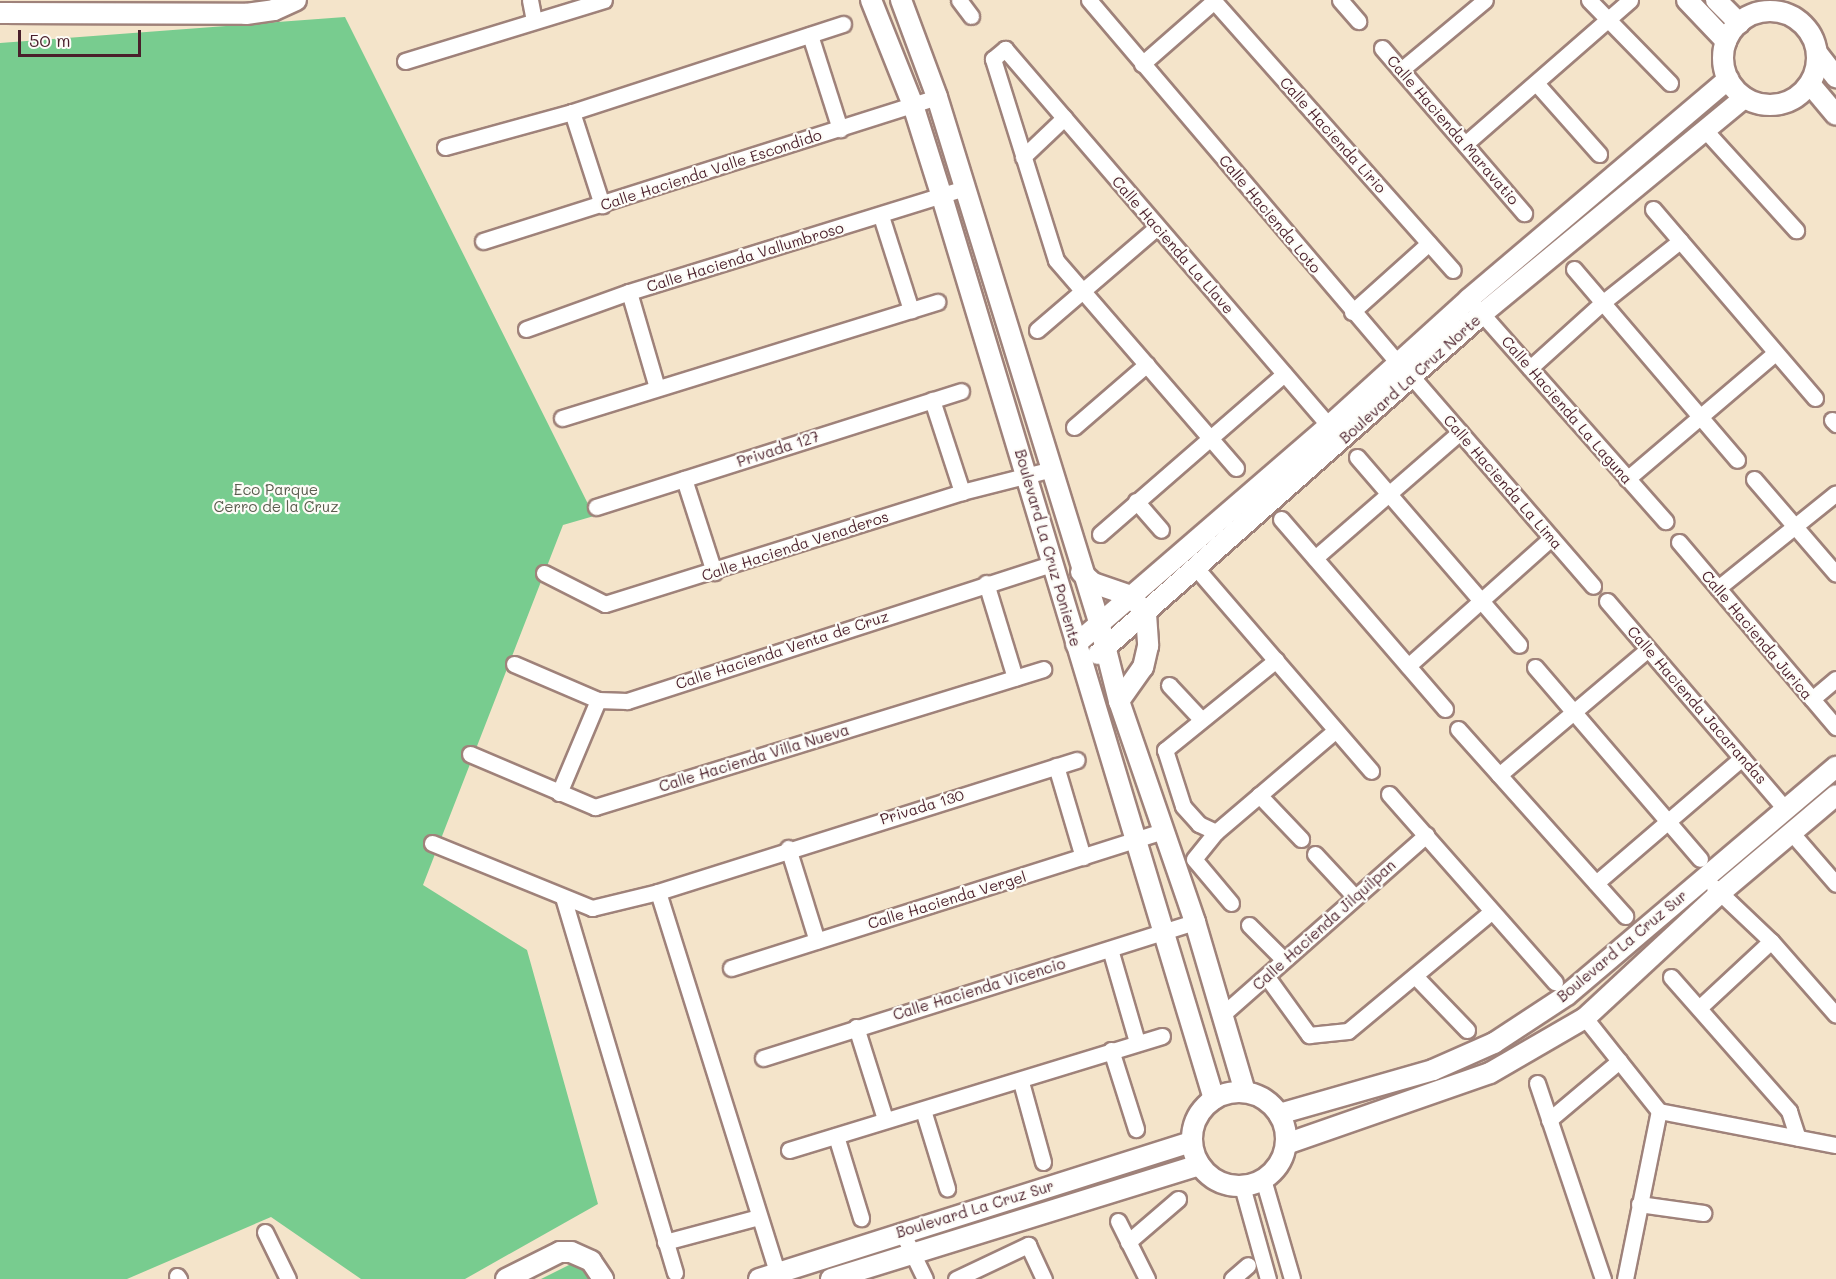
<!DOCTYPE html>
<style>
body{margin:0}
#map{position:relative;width:1836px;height:1279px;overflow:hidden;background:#f4e4ca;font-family:Mali,sans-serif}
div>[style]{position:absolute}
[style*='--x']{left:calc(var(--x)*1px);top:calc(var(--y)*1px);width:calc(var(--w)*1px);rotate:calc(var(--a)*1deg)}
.green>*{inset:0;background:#78cc8f}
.roads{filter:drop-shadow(2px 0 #9f827a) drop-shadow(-2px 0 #9f827a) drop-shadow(0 2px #9f827a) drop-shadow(0 -2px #9f827a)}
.minor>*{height:15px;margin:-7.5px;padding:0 7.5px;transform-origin:7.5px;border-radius:7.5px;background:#fff}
.tertiary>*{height:20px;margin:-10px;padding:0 10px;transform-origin:10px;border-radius:10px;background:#fff}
.tertiary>.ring{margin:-10px;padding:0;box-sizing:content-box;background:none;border:20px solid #fff;border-radius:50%}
span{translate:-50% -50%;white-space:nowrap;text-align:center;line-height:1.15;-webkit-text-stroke:4.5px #fdfcf7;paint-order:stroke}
.street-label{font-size:15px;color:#4a1f2b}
.park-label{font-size:15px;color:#5a5c4e}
.scale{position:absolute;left:18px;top:30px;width:123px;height:27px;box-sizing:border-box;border:3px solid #4a1f2b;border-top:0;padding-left:8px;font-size:18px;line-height:21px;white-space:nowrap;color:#4a1f2b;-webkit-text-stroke:4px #fdfcf7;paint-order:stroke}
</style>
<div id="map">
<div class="green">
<i style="clip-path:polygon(345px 17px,594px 516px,563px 525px,423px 885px,527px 950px,598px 1204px,465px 1279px,361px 1279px,271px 1217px,127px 1279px,0 1279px,0 43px)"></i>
<i style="clip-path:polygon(578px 1262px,599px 1279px,541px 1279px,573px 1263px)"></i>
</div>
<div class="roads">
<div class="minor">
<i style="--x:530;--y:0;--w:21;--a:79"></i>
<i style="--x:959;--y:0;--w:20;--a:53"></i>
<i style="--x:1089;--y:0;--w:477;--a:49.6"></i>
<i style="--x:1213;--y:0;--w:361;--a:48.4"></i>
<i style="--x:1340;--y:0;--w:28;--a:49"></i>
<i style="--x:1589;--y:0;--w:116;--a:45.7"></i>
<i style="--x:810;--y:35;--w:99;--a:72.3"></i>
<i style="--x:1382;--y:48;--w:218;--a:49.3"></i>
<i style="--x:405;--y:61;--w:208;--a:-17"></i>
<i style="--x:1142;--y:64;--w:96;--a:-41.2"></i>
<i style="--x:1401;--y:70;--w:109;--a:-39.8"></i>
<i style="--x:1536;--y:83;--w:95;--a:48.4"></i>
<i style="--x:572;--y:112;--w:98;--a:72.1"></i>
<i style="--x:1704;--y:129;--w:137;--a:47.7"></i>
<i style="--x:1465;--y:144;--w:219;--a:-41.1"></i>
<i style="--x:445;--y:147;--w:132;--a:-15.4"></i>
<i style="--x:572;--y:112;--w:285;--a:-18"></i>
<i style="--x:1023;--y:157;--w:57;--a:-43.6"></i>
<i style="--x:1653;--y:209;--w:249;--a:49.4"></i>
<i style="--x:881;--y:216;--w:99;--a:72.3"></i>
<i style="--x:483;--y:241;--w:476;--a:-17.6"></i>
<i style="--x:1574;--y:269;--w:251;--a:49.5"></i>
<i style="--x:629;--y:292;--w:100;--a:73.7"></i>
<i style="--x:1476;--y:307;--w:286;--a:48.5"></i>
<i style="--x:1352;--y:312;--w:103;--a:-41.9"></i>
<i style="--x:526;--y:329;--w:109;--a:-19.8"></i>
<i style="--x:629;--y:292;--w:352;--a:-17.2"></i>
<i style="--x:1037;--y:330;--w:158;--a:-40.6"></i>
<i style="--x:1530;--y:368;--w:97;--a:-42.1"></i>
<i style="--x:1602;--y:303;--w:100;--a:-38.5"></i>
<i style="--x:1413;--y:378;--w:275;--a:49.1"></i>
<i style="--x:932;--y:400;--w:97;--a:71.9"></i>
<i style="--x:562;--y:418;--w:393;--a:-17.2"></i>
<i style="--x:1832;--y:420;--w:6;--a:45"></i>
<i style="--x:1074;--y:427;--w:96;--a:-40.8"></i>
<i style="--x:1357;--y:457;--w:248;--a:49.2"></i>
<i style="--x:1236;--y:468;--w:275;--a:-130.9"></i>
<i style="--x:1056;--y:260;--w:211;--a:-107.4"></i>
<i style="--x:993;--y:59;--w:16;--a:-40"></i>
<i style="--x:1005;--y:49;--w:508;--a:49.31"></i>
<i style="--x:684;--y:479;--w:98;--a:72.1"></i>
<i style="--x:1627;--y:479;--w:194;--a:-40.4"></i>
<i style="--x:1754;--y:479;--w:125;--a:49.2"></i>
<i style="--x:1136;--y:501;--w:38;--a:49"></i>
<i style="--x:596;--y:507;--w:383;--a:-17.6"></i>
<i style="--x:1281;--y:519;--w:251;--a:49.2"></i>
<i style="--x:1100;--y:534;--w:244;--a:-41"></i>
<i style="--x:1679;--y:542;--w:243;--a:49.7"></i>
<i style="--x:1315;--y:558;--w:192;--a:-41"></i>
<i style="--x:1196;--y:568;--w:268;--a:49.2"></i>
<i style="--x:544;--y:573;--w:68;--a:26.9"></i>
<i style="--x:605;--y:604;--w:374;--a:-17.4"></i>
<i style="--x:962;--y:492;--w:93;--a:-14.3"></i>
<i style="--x:986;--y:583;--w:99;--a:73"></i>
<i style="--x:1718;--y:588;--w:151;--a:-38.8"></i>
<i style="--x:1607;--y:601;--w:275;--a:49.4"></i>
<i style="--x:514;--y:664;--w:91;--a:23.2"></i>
<i style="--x:598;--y:700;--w:29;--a:2"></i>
<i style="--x:627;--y:701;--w:448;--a:-17.9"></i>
<i style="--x:1408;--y:666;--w:192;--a:-41.8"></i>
<i style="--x:1535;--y:667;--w:253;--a:49.3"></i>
<i style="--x:1169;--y:685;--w:45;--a:46.8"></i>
<i style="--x:1812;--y:699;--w:31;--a:-40"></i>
<i style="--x:1458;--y:729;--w:251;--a:48.2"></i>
<i style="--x:470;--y:754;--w:136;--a:23"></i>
<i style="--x:595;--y:807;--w:469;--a:-17.1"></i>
<i style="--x:1056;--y:766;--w:95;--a:73.5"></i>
<i style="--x:1499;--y:775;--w:195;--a:-40.2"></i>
<i style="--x:559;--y:793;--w:101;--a:-67.2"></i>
<i style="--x:1389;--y:794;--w:251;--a:48.6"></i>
<i style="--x:1259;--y:795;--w:61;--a:46.3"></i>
<i style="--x:1790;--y:831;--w:70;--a:49"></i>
<i style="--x:1216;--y:832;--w:19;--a:-155"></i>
<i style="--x:1199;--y:824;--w:24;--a:-132"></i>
<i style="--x:1183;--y:806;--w:59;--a:-107.8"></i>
<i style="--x:1165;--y:750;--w:143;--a:-39"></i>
<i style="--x:432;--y:843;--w:173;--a:22.1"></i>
<i style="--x:592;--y:908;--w:68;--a:-13.6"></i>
<i style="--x:658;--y:892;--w:439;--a:-17.5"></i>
<i style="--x:788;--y:848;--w:97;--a:72.7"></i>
<i style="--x:1315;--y:854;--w:57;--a:47.1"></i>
<i style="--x:1596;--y:883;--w:192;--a:-40.6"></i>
<i style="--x:1714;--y:887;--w:79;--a:43.5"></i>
<i style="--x:1771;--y:941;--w:98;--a:48.7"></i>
<i style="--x:658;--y:892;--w:400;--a:72.6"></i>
<i style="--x:563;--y:897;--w:392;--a:73.4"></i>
<i style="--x:1231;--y:903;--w:57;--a:-130.1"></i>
<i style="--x:1194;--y:859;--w:35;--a:-51"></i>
<i style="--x:1216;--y:832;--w:157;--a:-40.4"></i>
<i style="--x:1249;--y:925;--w:49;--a:45"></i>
<i style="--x:1110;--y:949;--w:97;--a:73.8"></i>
<i style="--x:731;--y:968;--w:453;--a:-17.6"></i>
<i style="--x:1415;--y:976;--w:75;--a:46.1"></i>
<i style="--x:1267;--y:977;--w:72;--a:54.1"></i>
<i style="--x:1309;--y:1035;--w:39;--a:-6"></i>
<i style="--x:1348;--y:1031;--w:186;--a:-39.8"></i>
<i style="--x:1671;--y:977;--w:179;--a:48.6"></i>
<i style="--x:1789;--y:1111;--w:28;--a:72"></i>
<i style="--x:1699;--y:1008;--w:98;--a:-42.9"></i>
<i style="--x:1223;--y:1014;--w:271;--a:-41.4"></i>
<i style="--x:1585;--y:1018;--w:119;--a:51.5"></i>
<i style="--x:856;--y:1027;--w:96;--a:72.5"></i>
<i style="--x:1111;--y:1050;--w:83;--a:72.4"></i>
<i style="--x:763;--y:1058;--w:453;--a:-17.5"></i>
<i style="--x:1021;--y:1082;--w:83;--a:74.6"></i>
<i style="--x:1537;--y:1083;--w:207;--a:71.4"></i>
<i style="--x:923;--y:1110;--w:82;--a:72.9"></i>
<i style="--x:1659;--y:1111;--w:180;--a:10.9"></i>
<i style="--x:1549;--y:1120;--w:92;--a:-40.1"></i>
<i style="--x:836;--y:1136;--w:86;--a:73"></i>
<i style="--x:789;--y:1150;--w:390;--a:-17"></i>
<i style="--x:1263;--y:1179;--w:104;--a:73.8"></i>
<i style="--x:1242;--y:1186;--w:97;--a:74.4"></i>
<i style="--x:1639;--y:1204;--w:65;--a:8"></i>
<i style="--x:1118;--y:1221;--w:65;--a:63.4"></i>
<i style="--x:265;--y:1232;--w:52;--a:63.9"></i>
<i style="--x:902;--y:1232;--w:52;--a:63.9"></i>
<i style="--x:665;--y:1242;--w:97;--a:-14.9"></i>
<i style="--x:1128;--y:1242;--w:66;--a:-40.7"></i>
<i style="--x:177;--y:1276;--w:4;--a:56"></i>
<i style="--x:956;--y:1279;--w:80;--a:-25.3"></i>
<i style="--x:1028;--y:1245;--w:38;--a:65"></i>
<i style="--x:1232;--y:1279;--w:21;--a:-41"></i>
<i style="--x:1625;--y:1279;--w:171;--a:-78.6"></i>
</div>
<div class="tertiary">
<i style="--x:871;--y:0;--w:113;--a:68.2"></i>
<i style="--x:913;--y:105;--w:96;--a:72.5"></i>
<i style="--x:942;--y:197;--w:942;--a:73.22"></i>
<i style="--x:901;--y:0;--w:103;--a:69.6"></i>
<i style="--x:937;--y:97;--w:549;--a:72.85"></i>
<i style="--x:1099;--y:622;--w:81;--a:75.8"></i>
<i style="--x:1119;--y:701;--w:234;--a:71"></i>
<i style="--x:1195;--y:922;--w:177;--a:73.6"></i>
<i style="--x:1687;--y:0;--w:57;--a:46.4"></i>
<i style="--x:1716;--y:0;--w:33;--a:45"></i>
<i class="ring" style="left:1723px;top:11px;width:74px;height:74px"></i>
<i style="--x:0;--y:13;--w:246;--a:0.2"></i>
<i style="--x:246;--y:14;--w:28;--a:-8"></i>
<i style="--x:274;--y:10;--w:24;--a:-24"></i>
<i style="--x:1817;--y:53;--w:31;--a:52"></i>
<i style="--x:1810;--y:84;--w:40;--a:50"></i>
<i style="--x:1081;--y:572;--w:16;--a:43"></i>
<i style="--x:1093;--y:583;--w:40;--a:18.9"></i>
<i style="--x:1131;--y:596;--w:23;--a:50"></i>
<i style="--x:1146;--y:614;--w:32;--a:86"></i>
<i style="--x:1148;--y:646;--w:22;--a:103"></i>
<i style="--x:1143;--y:667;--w:42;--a:125.2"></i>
<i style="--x:1076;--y:644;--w:334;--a:-40.8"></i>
<i style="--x:1329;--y:426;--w:189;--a:-42.2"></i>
<i style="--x:1469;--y:299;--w:340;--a:-40.3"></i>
<i style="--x:1098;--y:654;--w:513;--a:-41.52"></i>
<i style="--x:1482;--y:314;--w:340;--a:-39.5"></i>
<i class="ring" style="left:1192px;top:1092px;width:74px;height:74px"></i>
<i style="--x:1279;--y:1114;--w:160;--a:-15.9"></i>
<i style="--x:1433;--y:1070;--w:67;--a:-23.9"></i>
<i style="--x:1494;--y:1043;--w:87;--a:-33.3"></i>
<i style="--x:1567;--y:995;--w:353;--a:-40.3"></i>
<i style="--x:1286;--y:1144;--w:216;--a:-19.2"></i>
<i style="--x:1490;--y:1073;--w:110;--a:-30.1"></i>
<i style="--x:1585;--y:1018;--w:183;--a:-42.8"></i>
<i style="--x:1719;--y:894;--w:153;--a:-40.2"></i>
<i style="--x:506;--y:1279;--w:60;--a:-26.6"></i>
<i style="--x:560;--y:1252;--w:11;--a:0"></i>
<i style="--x:571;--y:1252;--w:22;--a:24"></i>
<i style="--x:591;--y:1261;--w:22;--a:56"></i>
<i style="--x:759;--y:1279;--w:454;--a:-17.6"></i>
<i style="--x:831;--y:1279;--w:386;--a:-17.2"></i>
</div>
</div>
<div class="street-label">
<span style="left:1453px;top:130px;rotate:49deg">Calle Hacienda Maravatio</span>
<span style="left:1333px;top:135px;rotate:48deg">Calle Hacienda Lirio</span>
<span style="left:711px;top:170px;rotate:-18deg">Calle Hacienda Valle Escondido</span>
<span style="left:1270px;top:214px;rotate:50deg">Calle Hacienda Loto</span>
<span style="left:1173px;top:245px;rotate:49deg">Calle Hacienda La Llave</span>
<span style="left:745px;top:257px;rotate:-17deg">Calle Hacienda Vallumbroso</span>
<span style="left:1410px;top:379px;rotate:-42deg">Boulevard La Cruz Norte</span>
<span style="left:1567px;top:410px;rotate:49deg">Calle Hacienda La Laguna</span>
<span style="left:778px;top:449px;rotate:-18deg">Privada 127</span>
<span style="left:1503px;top:482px;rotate:49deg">Calle Hacienda La Lima</span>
<span style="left:795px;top:546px;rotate:-18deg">Calle Hacienda Venaderos</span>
<span style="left:1048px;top:548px;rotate:74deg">Boulevard La Cruz Poniente</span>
<span style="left:1757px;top:635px;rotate:50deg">Calle Hacienda Jurica</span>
<span style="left:782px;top:650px;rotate:-18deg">Calle Hacienda Venta de Cruz</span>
<span style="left:1697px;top:705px;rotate:49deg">Calle Hacienda Jacarandas</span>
<span style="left:754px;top:758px;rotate:-17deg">Calle Hacienda Villa Nueva</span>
<span style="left:922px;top:807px;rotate:-17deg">Privada 130</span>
<span style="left:947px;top:900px;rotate:-17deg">Calle Hacienda Vergel</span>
<span style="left:1324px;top:925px;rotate:-42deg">Calle Hacienda Jilquilpan</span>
<span style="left:1622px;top:946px;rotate:-40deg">Boulevard La Cruz Sur</span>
<span style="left:979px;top:989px;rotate:-17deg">Calle Hacienda Vicencio</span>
<span style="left:975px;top:1209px;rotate:-17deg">Boulevard La Cruz Sur</span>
</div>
<div class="park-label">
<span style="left:276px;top:498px">Eco Parque<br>Cerro de la Cruz</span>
</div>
<div class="scale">50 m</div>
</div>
